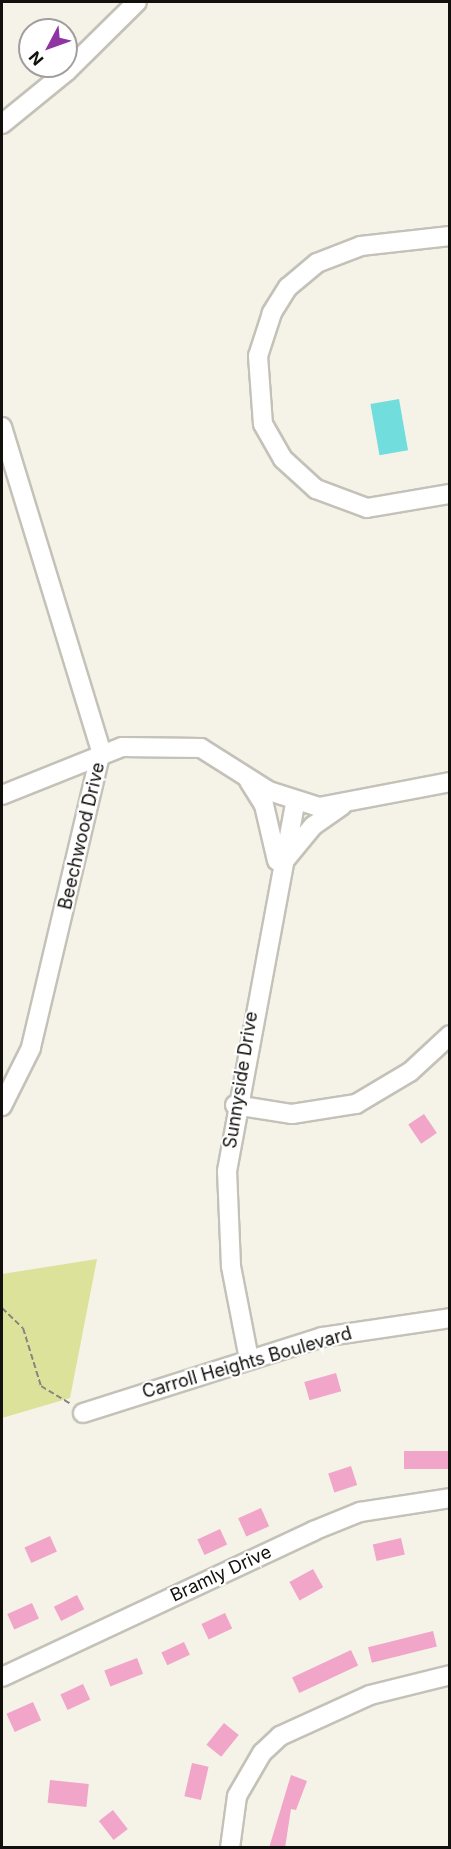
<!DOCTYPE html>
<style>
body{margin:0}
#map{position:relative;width:451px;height:1849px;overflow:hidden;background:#f5f3e8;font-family:Inter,sans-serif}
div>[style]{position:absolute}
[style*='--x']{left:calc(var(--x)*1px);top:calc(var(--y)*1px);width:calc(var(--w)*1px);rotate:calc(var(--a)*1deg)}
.green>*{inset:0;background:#dce29a}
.water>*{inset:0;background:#71dddd;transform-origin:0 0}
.building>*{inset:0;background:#f1a5c9;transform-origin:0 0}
.path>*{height:2px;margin-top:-1px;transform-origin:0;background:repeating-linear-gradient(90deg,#86857e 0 6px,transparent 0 9px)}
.roads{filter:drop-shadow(2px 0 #c4c2b8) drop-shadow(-2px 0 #c4c2b8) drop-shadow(0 2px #c4c2b8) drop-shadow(0 -2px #c4c2b8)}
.minor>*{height:18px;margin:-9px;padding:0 9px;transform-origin:9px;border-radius:9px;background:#fff}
span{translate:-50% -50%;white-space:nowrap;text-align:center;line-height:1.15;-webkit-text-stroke:4.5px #fff;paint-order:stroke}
.street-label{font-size:18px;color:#11100d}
.frame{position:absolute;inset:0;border:3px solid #11100d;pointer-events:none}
.north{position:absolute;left:18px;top:18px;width:60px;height:60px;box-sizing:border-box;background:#fff;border:2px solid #a09f9e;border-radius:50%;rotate:229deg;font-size:16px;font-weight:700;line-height:24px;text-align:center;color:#11100d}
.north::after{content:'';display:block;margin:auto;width:21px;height:27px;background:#8e35a1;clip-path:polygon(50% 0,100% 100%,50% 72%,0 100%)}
</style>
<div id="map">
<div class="green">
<i style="clip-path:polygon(97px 1259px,70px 1398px,2px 1418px,2px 1274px)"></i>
</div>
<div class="water">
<i style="left:399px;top:399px;width:52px;height:29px;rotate:80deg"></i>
</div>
<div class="building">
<i style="left:424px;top:1114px;width:23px;height:19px;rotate:56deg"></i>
<i style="left:336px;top:1373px;width:19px;height:33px;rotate:74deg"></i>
<i style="left:450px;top:1451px;width:18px;height:46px;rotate:90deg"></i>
<i style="left:351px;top:1466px;width:20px;height:24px;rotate:72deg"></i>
<i style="left:261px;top:1508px;width:20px;height:25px;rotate:66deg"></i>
<i style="left:220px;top:1529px;width:17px;height:25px;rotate:65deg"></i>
<i style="left:50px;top:1536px;width:17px;height:28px;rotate:66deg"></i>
<i style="left:401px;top:1538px;width:17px;height:29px;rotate:77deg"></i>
<i style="left:313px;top:1569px;width:21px;height:27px;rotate:61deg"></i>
<i style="left:77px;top:1595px;width:16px;height:26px;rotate:63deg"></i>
<i style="left:32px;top:1603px;width:17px;height:27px;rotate:66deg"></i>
<i style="left:225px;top:1613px;width:17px;height:26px;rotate:65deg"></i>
<i style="left:433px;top:1631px;width:16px;height:67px;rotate:76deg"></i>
<i style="left:184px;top:1642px;width:14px;height:25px;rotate:65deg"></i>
<i style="left:351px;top:1650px;width:17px;height:65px;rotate:65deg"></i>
<i style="left:137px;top:1658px;width:17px;height:35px;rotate:69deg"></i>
<i style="left:83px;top:1684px;width:17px;height:25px;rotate:65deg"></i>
<i style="left:33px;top:1702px;width:20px;height:29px;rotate:66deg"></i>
<i style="left:224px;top:1723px;width:19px;height:28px;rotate:39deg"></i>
<i style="left:192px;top:1763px;width:17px;height:34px;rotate:13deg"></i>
<i style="clip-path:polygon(291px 1775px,307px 1781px,296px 1810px,291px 1809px,285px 1848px,269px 1848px)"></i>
<i style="left:50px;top:1780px;width:39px;height:23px;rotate:6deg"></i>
<i style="left:113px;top:1810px;width:24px;height:18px;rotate:52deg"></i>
</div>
<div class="path">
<i style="--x:2;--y:1308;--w:29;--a:44"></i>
<i style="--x:23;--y:1328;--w:61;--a:72.8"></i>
<i style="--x:41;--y:1386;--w:35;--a:31"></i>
</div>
<div class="roads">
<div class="minor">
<i style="--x:2;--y:124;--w:84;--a:-39.2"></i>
<i style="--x:67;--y:71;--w:98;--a:-44.6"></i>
<i style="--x:450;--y:236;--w:90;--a:173.6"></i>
<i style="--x:361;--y:246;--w:47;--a:158.9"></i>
<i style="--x:317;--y:263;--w:38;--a:140"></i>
<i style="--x:288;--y:287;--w:31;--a:122"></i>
<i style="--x:272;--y:313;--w:45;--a:108"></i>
<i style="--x:258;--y:356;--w:68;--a:85.8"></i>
<i style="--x:263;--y:424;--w:40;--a:60.3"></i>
<i style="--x:283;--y:459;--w:45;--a:42.3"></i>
<i style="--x:316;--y:489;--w:54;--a:20.4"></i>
<i style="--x:367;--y:508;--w:84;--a:-9.6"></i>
<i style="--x:2;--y:427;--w:339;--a:73"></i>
<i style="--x:101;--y:751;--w:305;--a:103.3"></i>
<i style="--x:31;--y:1048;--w:65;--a:116.6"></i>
<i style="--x:249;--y:781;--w:28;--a:58"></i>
<i style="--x:264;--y:805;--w:57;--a:76.9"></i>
<i style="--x:2;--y:795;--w:129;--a:-21.8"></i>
<i style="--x:122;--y:747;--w:79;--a:0.7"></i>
<i style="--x:201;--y:748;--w:80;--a:32.3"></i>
<i style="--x:269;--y:791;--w:52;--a:17.7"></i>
<i style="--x:319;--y:807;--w:133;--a:-10.8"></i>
<i style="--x:285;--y:860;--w:44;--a:-50.5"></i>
<i style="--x:313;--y:826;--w:35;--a:-35"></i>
<i style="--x:235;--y:1105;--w:58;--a:9"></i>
<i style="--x:292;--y:1114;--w:65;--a:-8.9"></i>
<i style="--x:356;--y:1104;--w:63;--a:-30.7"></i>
<i style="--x:410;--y:1072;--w:54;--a:-42.8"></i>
<i style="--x:249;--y:1359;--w:95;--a:-101"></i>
<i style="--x:231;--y:1266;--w:95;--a:-92.4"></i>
<i style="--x:227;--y:1171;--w:374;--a:-79.5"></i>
<i style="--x:83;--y:1413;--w:251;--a:-17.6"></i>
<i style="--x:322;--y:1337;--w:129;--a:-8.4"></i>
<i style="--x:2;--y:1677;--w:344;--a:-25.1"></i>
<i style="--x:313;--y:1531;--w:51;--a:-22"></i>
<i style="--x:360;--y:1512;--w:91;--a:-8.8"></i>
<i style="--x:230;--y:1848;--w:52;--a:-82.3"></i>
<i style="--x:237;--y:1796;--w:50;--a:-59.8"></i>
<i style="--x:262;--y:1753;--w:25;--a:-43"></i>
<i style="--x:280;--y:1736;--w:99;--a:-24.5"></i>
<i style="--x:370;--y:1695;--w:82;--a:-14"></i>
</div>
</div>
<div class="street-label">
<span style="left:82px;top:836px;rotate:-77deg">Beechwood Drive</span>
<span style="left:241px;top:1080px;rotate:-81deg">Sunnyside Drive</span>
<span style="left:247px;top:1363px;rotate:-16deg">Carroll Heights Boulevard</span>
<span style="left:221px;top:1574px;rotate:-25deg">Bramly Drive</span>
</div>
<div class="frame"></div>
<div class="north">N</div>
</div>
